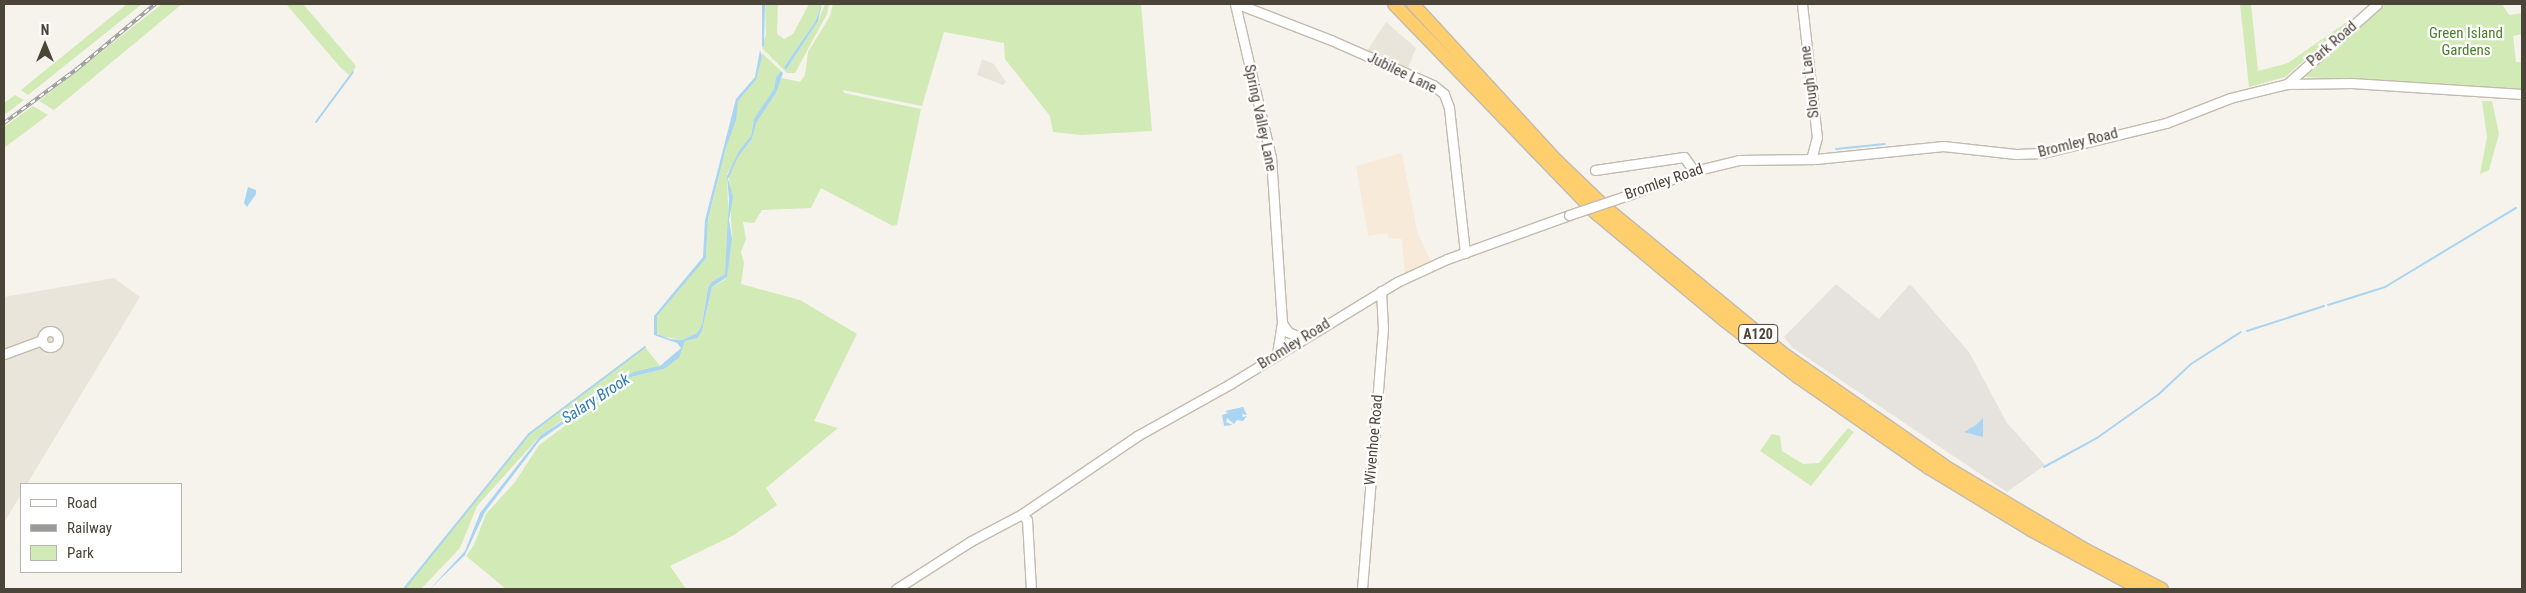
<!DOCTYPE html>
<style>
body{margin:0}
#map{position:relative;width:2526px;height:593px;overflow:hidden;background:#f6f3ec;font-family:"Roboto Condensed",sans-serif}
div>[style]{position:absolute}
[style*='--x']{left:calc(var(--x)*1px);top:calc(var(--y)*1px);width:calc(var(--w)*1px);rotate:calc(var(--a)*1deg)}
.residential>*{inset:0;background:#eae5da}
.commercial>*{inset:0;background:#f7ead8}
.industrial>*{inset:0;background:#e6e2dd}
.green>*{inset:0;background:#d2eab5}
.water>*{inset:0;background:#a9d4f2}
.stream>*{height:2px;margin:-1px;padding:0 1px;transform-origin:1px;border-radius:1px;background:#a9d4f2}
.roads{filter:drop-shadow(1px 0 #c2bbae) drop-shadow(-1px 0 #c2bbae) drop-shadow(0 1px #c2bbae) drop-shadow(0 -1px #c2bbae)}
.minor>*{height:9px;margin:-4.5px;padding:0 4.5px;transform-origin:4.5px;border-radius:4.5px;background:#fff}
.minor>.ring{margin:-4.5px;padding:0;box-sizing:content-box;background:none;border:9px solid #fff;border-radius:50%}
.highway>*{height:12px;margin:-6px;padding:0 6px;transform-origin:6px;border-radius:6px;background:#ffcf6e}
.rail>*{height:4px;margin-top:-2px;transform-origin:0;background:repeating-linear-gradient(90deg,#fff 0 5.5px,#9a9a9a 0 11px);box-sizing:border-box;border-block:1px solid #9a9a9a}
.bridges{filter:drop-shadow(1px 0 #c2bbae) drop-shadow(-1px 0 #c2bbae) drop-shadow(0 1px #c2bbae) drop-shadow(0 -1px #c2bbae)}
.minor-bridge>*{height:9px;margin:-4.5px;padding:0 4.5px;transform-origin:4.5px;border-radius:4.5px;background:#fff}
span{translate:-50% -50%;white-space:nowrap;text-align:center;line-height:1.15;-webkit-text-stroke:4.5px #fff;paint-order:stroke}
.shield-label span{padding:1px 4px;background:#fff;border:1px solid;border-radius:4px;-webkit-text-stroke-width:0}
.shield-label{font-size:14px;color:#4b4439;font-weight:700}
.park-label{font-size:15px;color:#4a7f2a}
.street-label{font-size:15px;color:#4b4439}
.water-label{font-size:16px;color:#2e7ab2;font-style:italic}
.frame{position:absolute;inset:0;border:5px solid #4b4439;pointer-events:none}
.legend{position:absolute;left:20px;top:483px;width:162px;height:90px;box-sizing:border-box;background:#fff;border:1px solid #b7b4b0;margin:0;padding:6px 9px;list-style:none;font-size:15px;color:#4b4439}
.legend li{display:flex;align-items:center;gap:10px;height:25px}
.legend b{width:25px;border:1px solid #b7b4b0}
.north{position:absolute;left:20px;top:20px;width:50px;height:50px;-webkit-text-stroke:4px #fff;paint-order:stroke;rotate:0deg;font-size:14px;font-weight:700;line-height:20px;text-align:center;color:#4b4439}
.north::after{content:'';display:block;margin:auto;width:18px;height:22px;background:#4b4439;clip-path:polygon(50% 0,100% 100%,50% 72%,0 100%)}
</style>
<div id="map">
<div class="residential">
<i style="clip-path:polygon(1386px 22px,1416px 48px,1406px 73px,1365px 54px)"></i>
<i style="clip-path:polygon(982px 59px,994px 64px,1006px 82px,1003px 85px,977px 75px)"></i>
<i style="clip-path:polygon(114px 278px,140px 297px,27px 484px,21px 484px,21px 494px,4px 523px,4px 297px)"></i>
</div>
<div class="commercial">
<i style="clip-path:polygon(1402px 153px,1417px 231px,1432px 265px,1405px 278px,1402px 239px,1388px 238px,1387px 233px,1368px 236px,1356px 166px)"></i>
</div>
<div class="industrial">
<i style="clip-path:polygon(1836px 284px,1879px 319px,1910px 284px,1969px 352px,2007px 423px,2045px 465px,2007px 492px,1793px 348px,1784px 337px)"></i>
</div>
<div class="green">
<i style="clip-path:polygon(127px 4px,142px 4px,28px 95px,21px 90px)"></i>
<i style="clip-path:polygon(162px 4px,182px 4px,54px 110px,39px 101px)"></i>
<i style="clip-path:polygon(286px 4px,303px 4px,356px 66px,353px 72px,349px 75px,340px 67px)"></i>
<i style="clip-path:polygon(765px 4px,778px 4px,777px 34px,784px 39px,793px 34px,809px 4px,822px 4px,815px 22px,784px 67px,786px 70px,818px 21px,825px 4px,829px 4px,827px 14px,795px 73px,787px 73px,762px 48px,766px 35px)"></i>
<i style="clip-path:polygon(833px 4px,1141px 4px,1152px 131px,1081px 135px,1053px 132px,1050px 116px,1005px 59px,1004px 43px,944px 32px,922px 106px,843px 90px,844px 93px,921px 109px,897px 225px,893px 226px,821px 188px,811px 208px,762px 210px,754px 223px,743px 222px,746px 239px,741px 252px,744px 263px,741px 284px,800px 300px,857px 334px,814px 421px,838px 428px,766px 488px,777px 505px,734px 535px,670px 566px,686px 589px,506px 589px,466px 556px,474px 545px,486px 514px,515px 482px,539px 445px,631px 377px,664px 369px,679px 358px,685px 341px,702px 331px,712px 287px,726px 279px,732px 239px,729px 176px,738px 157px,752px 139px,755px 123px,776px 93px,778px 81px,782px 78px,800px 82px,805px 75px,808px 52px,830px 16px)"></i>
<i style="clip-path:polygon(2240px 4px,2251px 4px,2258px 71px,2288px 63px,2354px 17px,2285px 77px,2249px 87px)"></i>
<i style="clip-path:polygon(2386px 4px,2502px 4px,2509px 15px,2522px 13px,2522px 34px,2513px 36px,2516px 62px,2522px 62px,2522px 89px,2305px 77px)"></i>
<i style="clip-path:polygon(762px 53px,781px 71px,776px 77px,774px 89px,753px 123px,751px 136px,727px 174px,729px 237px,725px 276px,708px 288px,702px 325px,697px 333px,682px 340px,661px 336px,656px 332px,657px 316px,706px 257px,708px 220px,726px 148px,738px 101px,756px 80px)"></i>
<i style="clip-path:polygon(15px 95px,24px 100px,4px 115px,4px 103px)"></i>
<i style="clip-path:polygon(2482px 101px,2492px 101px,2499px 134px,2489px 170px,2480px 174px,2487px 137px)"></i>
<i style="clip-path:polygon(33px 106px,48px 115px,4px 148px,4px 127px)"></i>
<i style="clip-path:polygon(645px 347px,660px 366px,624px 377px,541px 435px,477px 506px,460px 548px,421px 589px,404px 589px,529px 434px)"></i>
<i style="clip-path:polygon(1848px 428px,1854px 432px,1811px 486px,1760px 451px,1772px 434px,1780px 436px,1782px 451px,1803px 464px,1819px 463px)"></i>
</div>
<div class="water">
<i style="clip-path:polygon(762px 4px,765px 4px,764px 47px,762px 46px)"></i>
<i style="clip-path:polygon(822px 4px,818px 21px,786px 70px,784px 67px,815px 22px)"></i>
<i style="clip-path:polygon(760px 50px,762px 57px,756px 80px,738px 101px,736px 120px,726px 148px,708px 219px,706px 258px,657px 316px,657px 334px,670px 339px,682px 340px,697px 333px,702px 325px,708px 288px,712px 282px,725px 274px,729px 199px,727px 176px,739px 151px,751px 136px,754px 119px,774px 89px,776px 77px,781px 71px,783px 73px,776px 93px,756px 123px,752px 139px,738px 157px,728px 179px,733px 197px,729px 220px,732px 239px,727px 277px,712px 287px,702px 331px,697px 338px,685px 341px,679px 358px,664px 369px,631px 377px,540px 440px,485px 512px,465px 555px,430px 589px,465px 551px,480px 513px,541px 435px,578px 411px,602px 390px,634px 372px,660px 366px,681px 348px,677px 343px,654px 335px,654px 316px,703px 257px,705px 220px,736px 99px,755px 77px)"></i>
<i style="clip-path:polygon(248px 187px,256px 190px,256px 194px,247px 207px,244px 203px)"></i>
<i style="clip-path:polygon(1243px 407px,1247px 415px,1242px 414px,1243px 417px,1247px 416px,1243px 421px,1237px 420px,1234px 424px,1227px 418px,1226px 422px,1233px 425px,1224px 426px,1222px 415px,1228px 413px,1225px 411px)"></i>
<i style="clip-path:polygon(1983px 418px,1983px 437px,1964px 432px,1976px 425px)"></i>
</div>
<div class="stream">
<i style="--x:316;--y:122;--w:62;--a:-53.5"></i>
<i style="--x:1836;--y:149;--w:49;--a:-5.8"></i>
<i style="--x:2328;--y:305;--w:60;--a:-17.5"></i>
<i style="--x:2385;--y:287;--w:153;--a:-31.1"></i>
<i style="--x:2247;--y:331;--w:81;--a:-18"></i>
<i style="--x:2044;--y:467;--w:60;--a:-28.7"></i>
<i style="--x:2097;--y:438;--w:76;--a:-35.4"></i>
<i style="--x:2159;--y:394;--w:44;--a:-43.2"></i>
<i style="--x:2191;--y:364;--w:59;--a:-32.6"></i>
<i style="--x:404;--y:589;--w:199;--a:-51.1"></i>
<i style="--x:529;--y:434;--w:145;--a:-36.9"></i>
</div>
<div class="roads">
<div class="minor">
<i style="--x:1235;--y:4;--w:157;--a:76.8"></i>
<i style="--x:1271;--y:157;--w:166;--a:86.2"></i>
<i style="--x:1282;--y:323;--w:11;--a:56"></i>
<i style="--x:1288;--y:332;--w:15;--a:23"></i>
<i style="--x:1238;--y:4;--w:100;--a:21.2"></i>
<i style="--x:1331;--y:40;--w:111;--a:23.8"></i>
<i style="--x:1433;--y:85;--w:14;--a:39"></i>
<i style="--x:1444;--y:94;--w:15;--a:70"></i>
<i style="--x:1449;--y:108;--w:146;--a:83.7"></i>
<i style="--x:1802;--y:4;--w:134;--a:83.6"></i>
<i style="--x:1817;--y:137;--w:23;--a:105"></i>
<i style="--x:2287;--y:84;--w:120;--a:-41.6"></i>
<i style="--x:1595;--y:170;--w:90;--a:-8.3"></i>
<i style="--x:1684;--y:157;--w:17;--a:54"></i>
<i style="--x:1631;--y:194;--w:67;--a:-20.1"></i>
<i style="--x:1694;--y:171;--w:46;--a:-13.7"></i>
<i style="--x:1739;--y:160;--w:77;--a:-0.7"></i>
<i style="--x:1816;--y:159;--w:128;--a:-5.8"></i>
<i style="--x:1943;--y:146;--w:73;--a:6.3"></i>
<i style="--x:2016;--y:154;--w:27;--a:-2"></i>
<i style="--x:2043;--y:153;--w:127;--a:-13.7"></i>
<i style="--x:2166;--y:123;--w:69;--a:-21.3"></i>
<i style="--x:2230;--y:98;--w:59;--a:-13.8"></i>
<i style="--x:2287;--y:84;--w:65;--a:-0.9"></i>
<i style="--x:2352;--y:83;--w:170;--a:3.7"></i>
<i class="ring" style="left:42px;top:331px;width:7px;height:7px"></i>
<i style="--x:4;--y:354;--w:40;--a:-20.2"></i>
<i style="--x:1277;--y:354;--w:31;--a:-81"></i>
<i style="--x:1022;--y:514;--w:8;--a:50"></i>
<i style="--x:1027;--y:520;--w:69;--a:86.7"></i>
<i style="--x:896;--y:589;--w:89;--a:-32.6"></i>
<i style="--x:971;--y:541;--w:58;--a:-27.9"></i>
<i style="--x:1022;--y:514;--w:139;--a:-34.1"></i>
<i style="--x:1137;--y:436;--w:107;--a:-29.2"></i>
<i style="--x:1230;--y:384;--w:196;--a:-31.4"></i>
<i style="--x:1397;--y:282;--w:55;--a:-24.7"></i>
<i style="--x:1447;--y:259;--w:130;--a:-19.8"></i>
<i style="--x:1362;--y:589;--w:261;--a:-85.4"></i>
<i style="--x:1383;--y:329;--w:38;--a:-93"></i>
</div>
<div class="highway">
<i style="--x:1394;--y:4;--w:292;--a:46"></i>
<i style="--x:1597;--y:214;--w:167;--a:39.9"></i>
<i style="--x:1725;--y:321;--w:92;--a:37.5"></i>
<i style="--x:1798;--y:377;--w:160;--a:34.8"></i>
<i style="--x:1929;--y:468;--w:119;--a:31.3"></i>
<i style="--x:2031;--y:530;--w:124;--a:28.4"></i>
<i style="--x:1413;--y:4;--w:214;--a:47.5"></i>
<i style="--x:1558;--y:162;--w:66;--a:43.8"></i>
<i style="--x:1606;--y:208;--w:227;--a:39.4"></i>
<i style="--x:1781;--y:352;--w:207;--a:34.8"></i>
<i style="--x:1951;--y:470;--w:157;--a:30.7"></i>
<i style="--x:2086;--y:550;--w:85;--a:27.2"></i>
</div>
</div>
<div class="rail">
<i style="--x:4;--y:123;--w:91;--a:-36.5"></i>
<i style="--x:77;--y:69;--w:102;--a:-39.8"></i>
</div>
<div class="bridges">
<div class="minor-bridge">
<i style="--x:1569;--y:215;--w:65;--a:-18.7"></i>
</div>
</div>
<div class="shield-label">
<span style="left:1758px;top:334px">A120</span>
</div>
<div class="park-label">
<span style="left:2466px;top:42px">Green Island<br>Gardens</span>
</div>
<div class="street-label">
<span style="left:2332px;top:44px;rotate:-41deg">Park Road</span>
<span style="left:1402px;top:73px;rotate:26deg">Jubilee Lane</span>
<span style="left:1810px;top:82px;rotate:-97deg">Slough Lane</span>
<span style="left:1260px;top:118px;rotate:78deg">Spring Valley Lane</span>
<span style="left:2078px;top:143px;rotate:-14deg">Bromley Road</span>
<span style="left:1664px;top:182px;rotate:-19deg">Bromley Road</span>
<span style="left:1294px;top:344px;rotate:-32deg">Bromley Road</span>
<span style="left:1374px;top:440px;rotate:-85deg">Wivenhoe Road</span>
</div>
<div class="water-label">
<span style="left:596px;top:399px;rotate:-33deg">Salary Brook</span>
</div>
<div class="frame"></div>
<ul class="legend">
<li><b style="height:6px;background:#fff"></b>Road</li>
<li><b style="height:6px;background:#9a9a9a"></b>Railway</li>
<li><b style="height:14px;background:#d2eab5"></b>Park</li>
</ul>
<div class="north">N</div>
</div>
